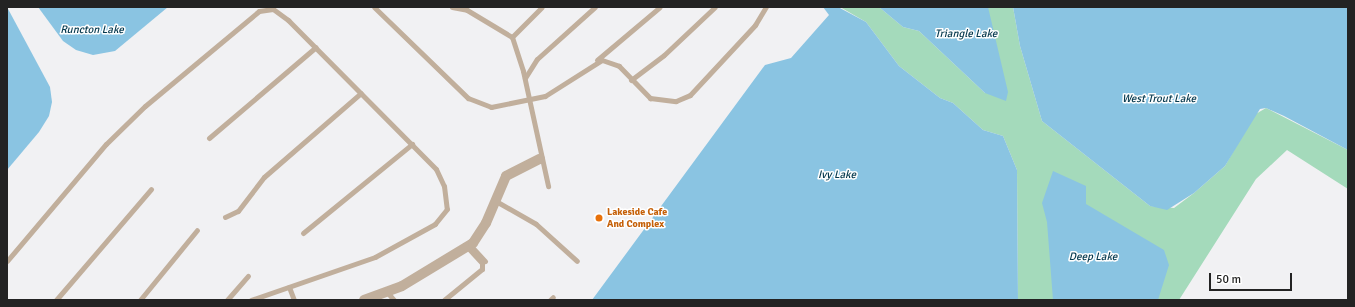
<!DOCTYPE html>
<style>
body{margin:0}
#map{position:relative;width:1355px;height:307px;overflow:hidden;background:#f1f1f3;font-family:Signika,sans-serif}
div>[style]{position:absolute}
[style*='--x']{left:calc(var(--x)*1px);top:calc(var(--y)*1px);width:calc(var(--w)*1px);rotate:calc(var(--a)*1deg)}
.green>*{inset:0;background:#a4dabb}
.water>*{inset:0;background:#8ac4e2}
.lane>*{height:5px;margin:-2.5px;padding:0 2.5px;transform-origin:2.5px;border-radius:2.5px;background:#c1af9c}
.street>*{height:10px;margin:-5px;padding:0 5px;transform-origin:5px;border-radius:5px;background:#c1af9c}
.dots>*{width:11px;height:11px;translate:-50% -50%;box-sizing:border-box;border:2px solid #fff;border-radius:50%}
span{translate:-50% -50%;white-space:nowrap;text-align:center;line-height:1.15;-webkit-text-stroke:3px #fff;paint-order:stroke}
.food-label{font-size:10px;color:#c56008;font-weight:700}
.left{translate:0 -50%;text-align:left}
.water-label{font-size:11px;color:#04384d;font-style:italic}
.frame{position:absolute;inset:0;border:8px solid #232323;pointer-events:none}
.scale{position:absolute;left:1209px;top:273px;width:83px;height:18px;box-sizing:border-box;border:2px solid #232323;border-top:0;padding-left:5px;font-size:12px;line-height:14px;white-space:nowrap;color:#232323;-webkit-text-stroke:3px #fff;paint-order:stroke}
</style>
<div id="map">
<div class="green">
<i style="clip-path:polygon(840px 7px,879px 7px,903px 27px,919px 31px,985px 93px,988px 7px,1013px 7px,1020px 46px,1042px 121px,1150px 206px,1174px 208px,1194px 193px,1225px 166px,1254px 115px,1266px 108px,1348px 150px,1348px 189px,1287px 150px,1256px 179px,1179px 300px,1018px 300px,1017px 170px,1003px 136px,983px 130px,953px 103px,940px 98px,899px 66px,866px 22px)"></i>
</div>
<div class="water">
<i style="clip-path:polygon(7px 7px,50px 87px,52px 102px,49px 116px,39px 132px,7px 170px)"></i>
<i style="clip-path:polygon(38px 7px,168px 7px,115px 51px,93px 55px,76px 50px,63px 41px)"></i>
<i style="clip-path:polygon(823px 7px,838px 7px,866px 22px,899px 66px,940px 98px,953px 103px,983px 130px,1003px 136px,1017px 170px,1018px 300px,592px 300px,765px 65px,791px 58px,829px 15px)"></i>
<i style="clip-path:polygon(879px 7px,988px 7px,1008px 92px,1006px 101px,985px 93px,919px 31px,903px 27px)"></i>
<i style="clip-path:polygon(1013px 7px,1348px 7px,1348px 150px,1284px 116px,1266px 108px,1260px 109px,1225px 166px,1194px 193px,1167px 210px,1150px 206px,1042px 121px,1020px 46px)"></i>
<i style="clip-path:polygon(1053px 171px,1086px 186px,1086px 204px,1164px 250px,1169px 265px,1158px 300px,1053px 300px,1047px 222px,1042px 203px)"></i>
</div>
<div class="lane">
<i style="--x:374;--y:7;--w:131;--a:44.1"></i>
<i style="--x:468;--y:98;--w:25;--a:21"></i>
<i style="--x:491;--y:107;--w:55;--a:-11.5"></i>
<i style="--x:545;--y:96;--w:67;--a:-32.3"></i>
<i style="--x:602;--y:60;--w:18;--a:19"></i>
<i style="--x:619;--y:66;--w:45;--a:45.9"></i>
<i style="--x:650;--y:98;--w:26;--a:7"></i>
<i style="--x:676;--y:101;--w:15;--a:-23"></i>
<i style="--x:690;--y:95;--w:96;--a:-47.1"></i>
<i style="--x:755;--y:25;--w:21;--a:-59"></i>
<i style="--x:452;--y:7;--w:15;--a:11"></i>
<i style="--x:467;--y:10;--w:52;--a:31"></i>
<i style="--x:512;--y:37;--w:36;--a:72"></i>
<i style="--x:523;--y:71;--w:118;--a:77.7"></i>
<i style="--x:512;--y:37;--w:42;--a:-45"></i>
<i style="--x:597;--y:60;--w:82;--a:-40.1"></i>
<i style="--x:525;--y:78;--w:22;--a:-58"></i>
<i style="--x:537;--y:59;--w:78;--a:-41.9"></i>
<i style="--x:631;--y:80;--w:41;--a:-37.1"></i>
<i style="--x:664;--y:55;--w:70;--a:-43.3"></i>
<i style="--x:209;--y:138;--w:140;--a:-40.4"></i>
<i style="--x:494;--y:200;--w:48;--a:29.7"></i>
<i style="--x:536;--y:224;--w:55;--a:42.1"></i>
<i style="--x:225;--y:217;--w:14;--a:-25"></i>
<i style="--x:238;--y:211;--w:43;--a:-52.6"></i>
<i style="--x:264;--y:177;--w:128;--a:-40.9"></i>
<i style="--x:303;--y:233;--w:141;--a:-39.2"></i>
<i style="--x:470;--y:245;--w:22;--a:47"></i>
<i style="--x:7;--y:261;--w:153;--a:-49.8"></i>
<i style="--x:106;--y:144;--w:54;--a:-44.3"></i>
<i style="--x:145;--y:106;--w:148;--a:-39.8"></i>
<i style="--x:259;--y:11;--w:14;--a:-8"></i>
<i style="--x:273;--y:9;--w:19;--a:36"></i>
<i style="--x:288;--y:20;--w:210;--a:45.2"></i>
<i style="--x:436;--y:169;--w:19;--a:65"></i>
<i style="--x:444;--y:186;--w:23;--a:83"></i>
<i style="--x:447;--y:209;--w:19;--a:129"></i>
<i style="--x:435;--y:224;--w:68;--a:151.2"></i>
<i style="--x:375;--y:257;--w:131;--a:160.9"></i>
<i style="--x:289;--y:287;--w:14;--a:69"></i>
<i style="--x:387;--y:292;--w:11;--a:49"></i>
<i style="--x:56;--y:300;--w:146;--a:-49.4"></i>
<i style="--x:140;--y:300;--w:90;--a:-50.8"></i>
<i style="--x:227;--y:300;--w:32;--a:-49"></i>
<i style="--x:444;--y:300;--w:49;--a:-39.2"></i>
<i style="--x:482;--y:269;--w:6;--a:-90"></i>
<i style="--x:482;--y:263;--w:22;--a:-133"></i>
<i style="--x:550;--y:300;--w:4;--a:-45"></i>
</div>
<div class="street">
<i style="--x:364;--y:300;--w:40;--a:-20.2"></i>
<i style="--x:402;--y:286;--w:83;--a:-31.2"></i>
<i style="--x:473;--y:243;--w:24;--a:-57"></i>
<i style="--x:486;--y:223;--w:51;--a:-66.9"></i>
<i style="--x:506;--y:176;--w:38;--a:-27"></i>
</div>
<div class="dots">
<i style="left:599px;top:218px;background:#e8710a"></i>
</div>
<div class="food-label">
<span class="left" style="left:607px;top:218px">Lakeside Cafe<br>And Complex</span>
</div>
<div class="water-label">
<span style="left:92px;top:30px">Runcton Lake</span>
<span style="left:966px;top:34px">Triangle Lake</span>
<span style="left:1159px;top:99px">West Trout Lake</span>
<span style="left:837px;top:175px">Ivy Lake</span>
<span style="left:1093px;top:257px">Deep Lake</span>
</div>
<div class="frame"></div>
<div class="scale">50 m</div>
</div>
